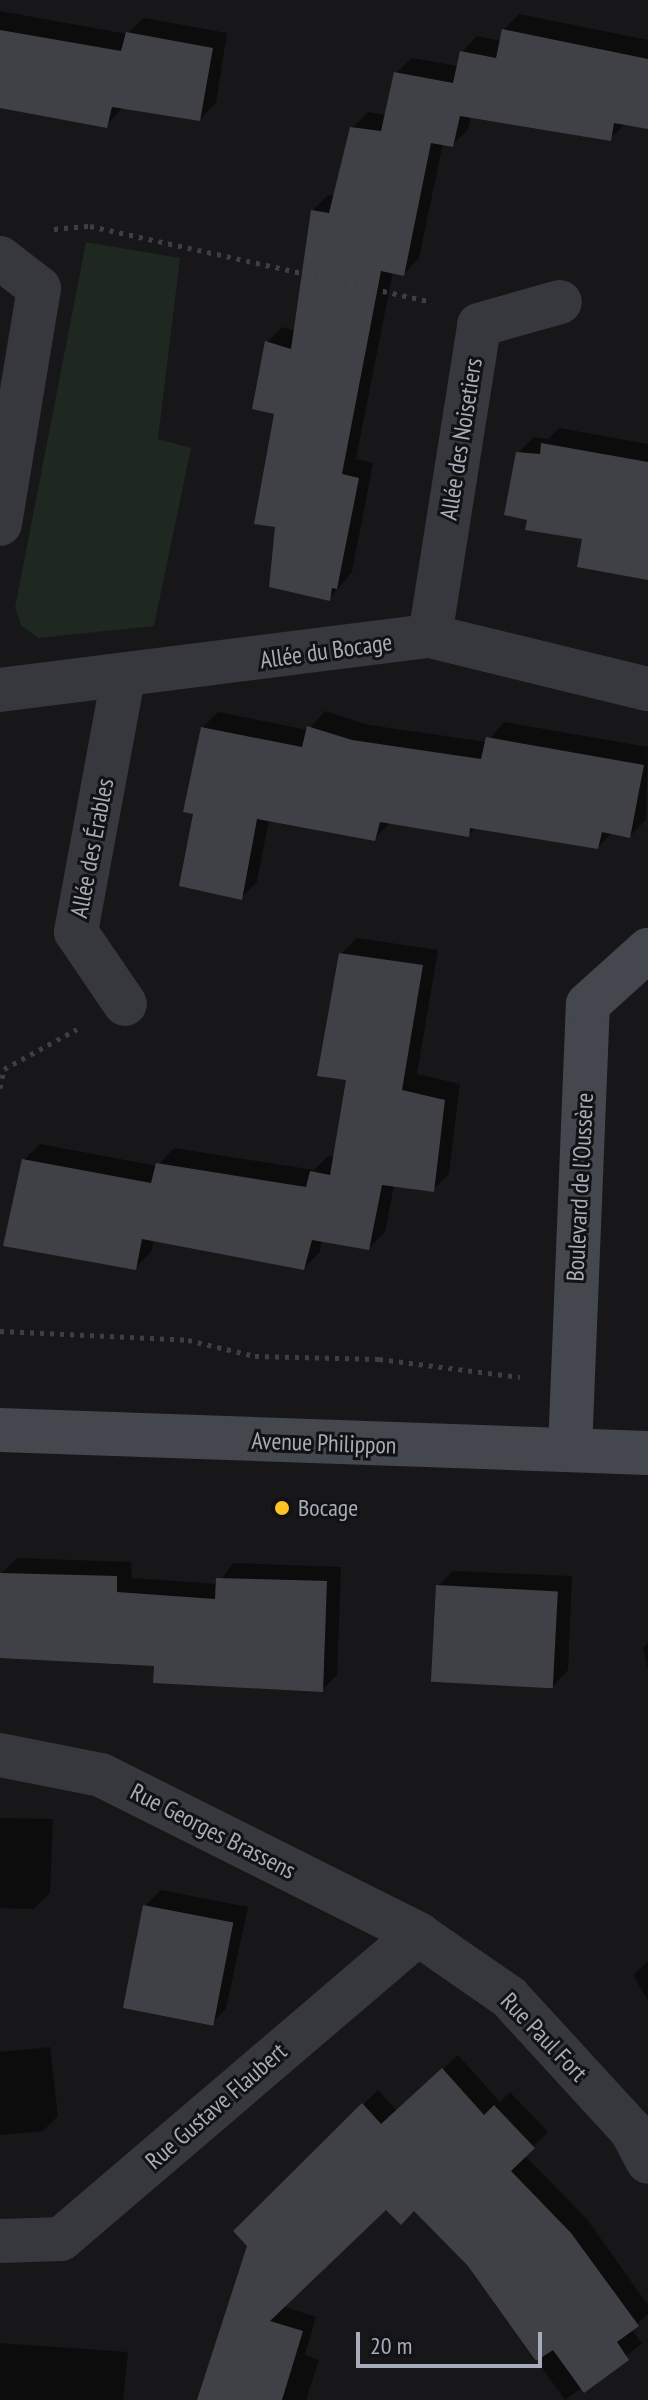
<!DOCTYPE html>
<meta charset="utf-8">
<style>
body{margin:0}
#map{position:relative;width:648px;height:2400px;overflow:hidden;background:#171719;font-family:"PT Sans Narrow",sans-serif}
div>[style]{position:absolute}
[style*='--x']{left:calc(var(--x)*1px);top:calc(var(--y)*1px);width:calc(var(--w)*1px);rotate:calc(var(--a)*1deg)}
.green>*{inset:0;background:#1e2720}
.shadow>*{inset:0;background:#0007}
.building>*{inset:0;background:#404146;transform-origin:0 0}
.path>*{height:5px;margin-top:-2.5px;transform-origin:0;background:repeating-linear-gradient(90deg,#3d3f45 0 4px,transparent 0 10px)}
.street>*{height:44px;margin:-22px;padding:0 22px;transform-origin:22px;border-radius:22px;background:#37383e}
.secondary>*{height:44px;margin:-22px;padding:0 22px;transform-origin:22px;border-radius:22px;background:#45474f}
.dots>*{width:22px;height:22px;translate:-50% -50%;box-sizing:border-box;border:4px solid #121214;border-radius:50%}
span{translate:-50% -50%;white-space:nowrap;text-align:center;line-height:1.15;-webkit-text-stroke:6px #121214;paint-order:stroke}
.street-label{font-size:24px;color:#a7acba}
.poi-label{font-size:24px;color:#a7acba}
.left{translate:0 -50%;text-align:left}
.scale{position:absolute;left:356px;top:2332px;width:186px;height:36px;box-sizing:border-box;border:4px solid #a7acba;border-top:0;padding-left:10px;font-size:24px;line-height:28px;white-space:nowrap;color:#a7acba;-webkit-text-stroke:6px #121214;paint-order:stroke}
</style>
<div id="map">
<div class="green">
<i style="clip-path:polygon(86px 242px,180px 258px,158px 439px,191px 448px,154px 626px,38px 638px,21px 625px,15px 608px)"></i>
</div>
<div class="shadow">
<i style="clip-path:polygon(0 11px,127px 34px,144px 18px,227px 33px,216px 103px,200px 119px,123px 107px,106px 126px,0 107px)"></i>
<i style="clip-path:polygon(519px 14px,648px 40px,648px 127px,626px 123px,610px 139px,471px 116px,468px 130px,452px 145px,443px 143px,419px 258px,404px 274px,393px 271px,356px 459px,373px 463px,352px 572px,329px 599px,278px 526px,277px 412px,267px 342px,282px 327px,296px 331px,313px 210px,328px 195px,335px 196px,352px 128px,368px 112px,387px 115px,396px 73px,412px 58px,459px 66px,462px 52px,477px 36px,501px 41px,503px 30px)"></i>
<i style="clip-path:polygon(559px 428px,648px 444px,648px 577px,584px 537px,530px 519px,518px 453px,534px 437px,548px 439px)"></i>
<i style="clip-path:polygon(325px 711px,369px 725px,487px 742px,504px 722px,648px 747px,646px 820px,630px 836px,613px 832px,598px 847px,477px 827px,468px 835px,391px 822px,374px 839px,269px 819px,257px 882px,241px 898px,196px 813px,202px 728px,218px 712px,308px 730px)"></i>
<i style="clip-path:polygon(357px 938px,438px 950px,417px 1074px,460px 1084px,449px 1174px,433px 1190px,394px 1185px,385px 1232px,369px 1248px,322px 1240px,320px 1252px,304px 1268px,154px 1239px,151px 1252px,135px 1268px,24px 1160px,40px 1144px,157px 1166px,174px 1148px,314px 1170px,328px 1156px,335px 1157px,349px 1079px,341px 954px)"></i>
<i style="clip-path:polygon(17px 1558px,131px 1562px,132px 1578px,218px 1584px,233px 1563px,341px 1567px,337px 1675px,322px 1690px,156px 1665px,0 1656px,2px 1573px)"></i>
<i style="clip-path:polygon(453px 1571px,572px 1576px,568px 1670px,553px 1686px,438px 1586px)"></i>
<i style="clip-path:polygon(648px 1643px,648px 1669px,643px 1648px)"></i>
<i style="clip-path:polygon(0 1818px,53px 1819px,50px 1893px,34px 1909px,0 1908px)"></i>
<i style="clip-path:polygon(161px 1890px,248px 1907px,226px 2009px,210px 2025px,145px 1906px)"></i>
<i style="clip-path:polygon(648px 1961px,648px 2001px,633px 1975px)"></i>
<i style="clip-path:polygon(50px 2047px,58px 2116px,43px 2131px,0 2135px,0 2052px)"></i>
<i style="clip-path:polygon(458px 2055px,500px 2102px,510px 2092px,548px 2132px,524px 2155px,586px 2218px,648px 2305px,648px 2314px,632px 2329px,642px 2344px,565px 2400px,469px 2265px,414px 2209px,386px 2207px,282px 2306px,316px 2317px,305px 2355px,319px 2360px,306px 2400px,199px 2400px,249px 2245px,235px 2231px,378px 2090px,397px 2111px)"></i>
<i style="clip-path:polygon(0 2343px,128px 2352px,123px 2400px,0 2400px)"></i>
</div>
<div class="building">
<i style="clip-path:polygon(502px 29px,648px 59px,648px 129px,614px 123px,611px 141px,460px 116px,453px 147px,431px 143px,404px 276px,381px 271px,342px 474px,359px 478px,337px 589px,332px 588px,330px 601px,269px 587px,275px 527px,254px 524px,274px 414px,252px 409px,265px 341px,291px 349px,311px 210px,329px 213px,350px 127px,381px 131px,394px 72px,453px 83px,460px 51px,496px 58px)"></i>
<i style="clip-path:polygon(0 30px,121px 51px,126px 32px,213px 48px,200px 121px,112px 107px,107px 128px,0 108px)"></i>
<i style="clip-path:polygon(541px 443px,648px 462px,648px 580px,577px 567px,582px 539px,525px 530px,527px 520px,504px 515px,516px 452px,540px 454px)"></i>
<i style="clip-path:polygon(307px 726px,352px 740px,481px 759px,486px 737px,644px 765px,630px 838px,602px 832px,598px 849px,470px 828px,469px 837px,380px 822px,375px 841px,257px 819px,242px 900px,179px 886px,193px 814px,183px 812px,201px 727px,302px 747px)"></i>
<i style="clip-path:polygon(339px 953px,423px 965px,402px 1090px,445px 1100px,434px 1192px,382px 1185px,369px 1250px,312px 1240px,304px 1270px,142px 1239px,136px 1270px,3px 1246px,22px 1159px,151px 1183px,156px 1163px,306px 1187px,310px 1171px,330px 1175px,346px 1080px,317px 1076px)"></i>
<i style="clip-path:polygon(0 1573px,117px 1576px,117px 1592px,215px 1599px,216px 1578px,327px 1581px,323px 1692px,153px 1683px,154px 1666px,0 1658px)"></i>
<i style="left:436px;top:1585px;width:122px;height:97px;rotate:3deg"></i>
<i style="left:143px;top:1905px;width:92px;height:105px;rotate:11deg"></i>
<i style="clip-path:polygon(442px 2068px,484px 2115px,494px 2105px,535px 2148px,511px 2171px,571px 2233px,639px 2326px,617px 2342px,629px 2360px,584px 2393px,553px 2350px,536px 2361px,468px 2266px,414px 2211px,401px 2225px,386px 2210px,270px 2321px,303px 2331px,282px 2400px,197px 2400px,247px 2246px,233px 2231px,362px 2103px,381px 2124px)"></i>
</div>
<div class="path">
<i style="--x:54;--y:229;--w:36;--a:-5"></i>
<i style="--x:90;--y:226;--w:350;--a:12.5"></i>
<i style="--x:0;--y:1088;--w:19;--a:-78"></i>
<i style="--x:4;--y:1069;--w:83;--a:-28.7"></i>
<i style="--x:0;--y:1331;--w:188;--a:2.7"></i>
<i style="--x:188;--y:1340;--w:69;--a:13.4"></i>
<i style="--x:255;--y:1356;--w:124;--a:1.4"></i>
<i style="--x:379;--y:1359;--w:142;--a:7.3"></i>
</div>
<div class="street">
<i style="--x:0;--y:258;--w:49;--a:37.6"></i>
<i style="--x:39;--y:288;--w:239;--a:99.4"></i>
<i style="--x:430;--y:636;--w:315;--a:-81"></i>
<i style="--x:479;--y:325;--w:84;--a:-15.9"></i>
<i style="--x:123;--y:678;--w:258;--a:100.5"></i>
<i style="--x:76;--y:932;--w:87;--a:55.8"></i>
<i style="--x:0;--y:690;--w:433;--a:-7.2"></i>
<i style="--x:430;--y:636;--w:224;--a:13.7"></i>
<i style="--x:0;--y:1755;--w:103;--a:11.2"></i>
<i style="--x:101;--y:1775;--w:355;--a:26.6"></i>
<i style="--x:418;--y:1934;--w:111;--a:34.7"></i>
<i style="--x:509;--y:1997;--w:180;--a:47.5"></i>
<i style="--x:631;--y:2130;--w:36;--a:62"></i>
<i style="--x:0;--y:2241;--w:61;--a:-1.9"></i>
<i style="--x:61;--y:2239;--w:470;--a:-40.5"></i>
</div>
<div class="secondary">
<i style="--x:0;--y:1430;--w:648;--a:2.03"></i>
<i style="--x:570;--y:1450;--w:446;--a:-87.7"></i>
<i style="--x:588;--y:1004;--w:81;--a:-42"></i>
</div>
<div class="dots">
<i style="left:282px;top:1508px;background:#ffc229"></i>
</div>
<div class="street-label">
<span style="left:461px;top:439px;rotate:-81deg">Allée des Noisetiers</span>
<span style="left:326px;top:651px;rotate:-8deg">Allée du Bocage</span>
<span style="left:92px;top:848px;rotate:-79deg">Allée des Érables</span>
<span style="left:580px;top:1187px;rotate:-87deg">Boulevard de l'Oussère</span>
<span style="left:324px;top:1443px;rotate:2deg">Avenue Philippon</span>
<span style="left:213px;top:1831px;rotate:27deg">Rue Georges Brassens</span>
<span style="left:544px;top:2037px;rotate:46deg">Rue Paul Fort</span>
<span style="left:216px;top:2106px;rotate:-41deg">Rue Gustave Flaubert</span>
</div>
<div class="poi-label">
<span class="left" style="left:298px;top:1508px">Bocage</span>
</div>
<div class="scale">20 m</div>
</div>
